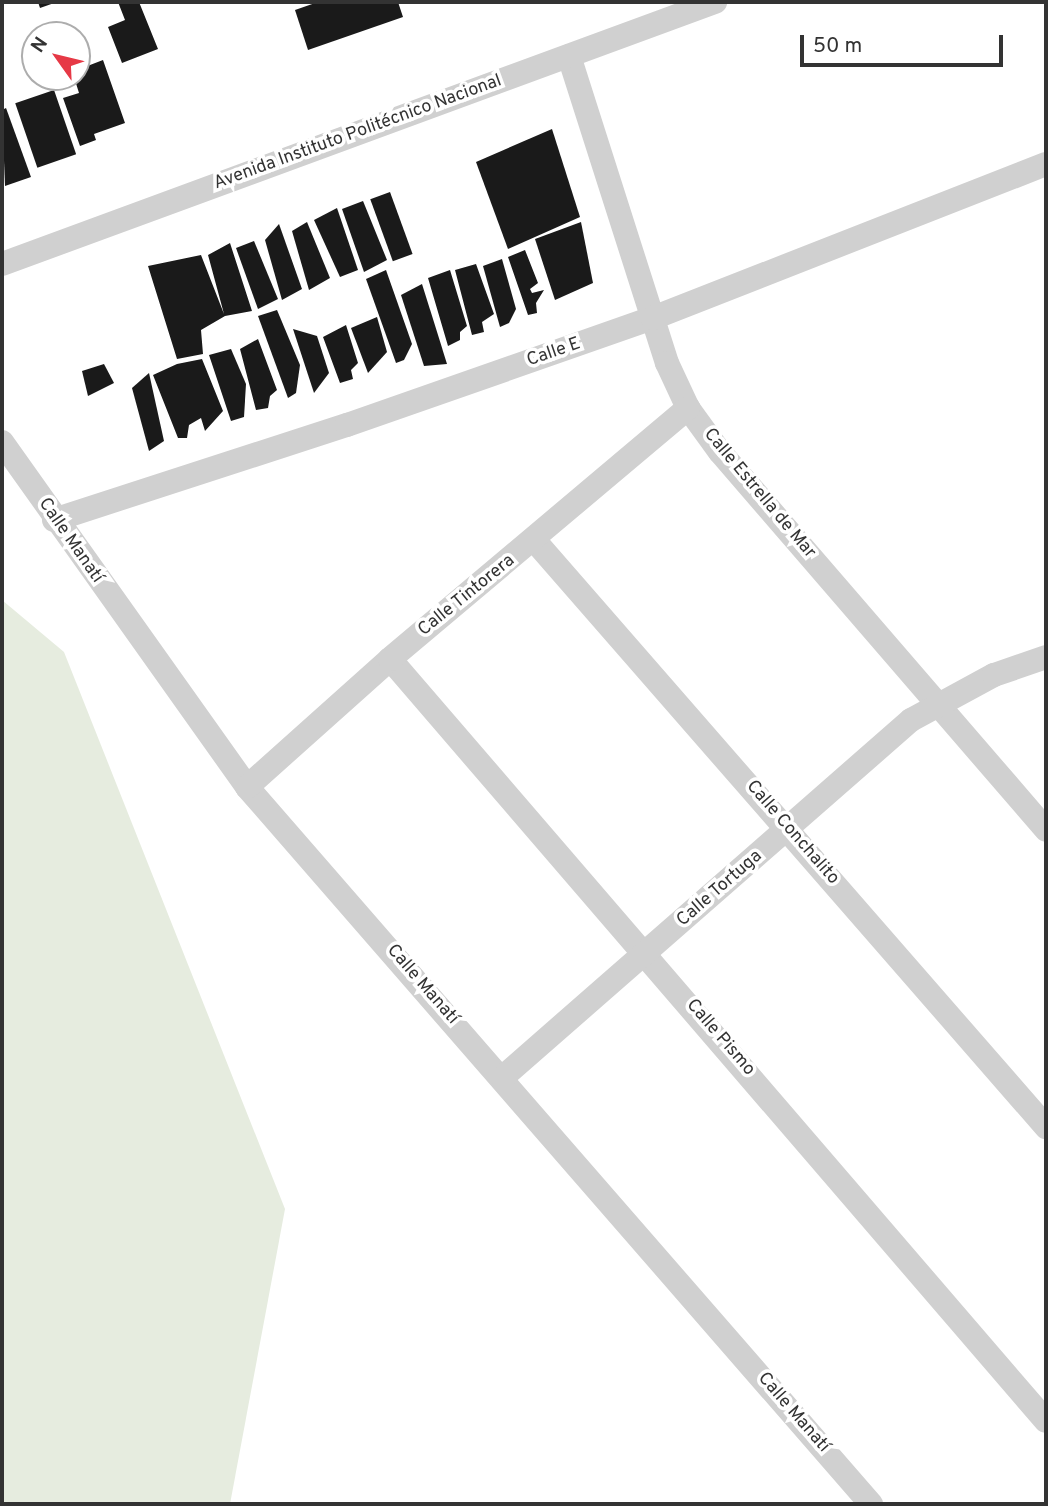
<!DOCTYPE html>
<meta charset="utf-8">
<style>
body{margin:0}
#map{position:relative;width:1048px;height:1506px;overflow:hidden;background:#fff;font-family:Overpass,sans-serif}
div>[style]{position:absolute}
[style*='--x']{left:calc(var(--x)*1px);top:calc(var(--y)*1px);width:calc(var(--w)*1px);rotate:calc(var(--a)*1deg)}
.green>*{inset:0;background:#e6ecdf}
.building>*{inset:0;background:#1a1a1a;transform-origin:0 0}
.minor>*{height:24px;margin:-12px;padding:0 12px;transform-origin:12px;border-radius:12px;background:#d0d0d0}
span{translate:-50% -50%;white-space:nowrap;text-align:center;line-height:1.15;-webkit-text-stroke:7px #fff;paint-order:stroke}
.street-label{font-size:18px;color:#333}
.frame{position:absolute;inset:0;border:4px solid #333;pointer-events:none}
.north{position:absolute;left:21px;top:21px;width:70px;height:70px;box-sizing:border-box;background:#fff;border:2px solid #adadad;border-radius:50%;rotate:304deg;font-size:19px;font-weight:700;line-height:28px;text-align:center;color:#333}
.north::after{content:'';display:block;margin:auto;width:24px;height:32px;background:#e63946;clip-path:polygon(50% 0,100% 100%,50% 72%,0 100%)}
.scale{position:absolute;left:800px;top:35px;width:203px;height:32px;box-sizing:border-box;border:4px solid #333;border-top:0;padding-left:9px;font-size:21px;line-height:24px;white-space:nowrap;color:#333;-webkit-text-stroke:5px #fff;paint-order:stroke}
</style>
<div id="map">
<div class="green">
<i style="clip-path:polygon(2px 600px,64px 652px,285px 1209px,230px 1504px,2px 1504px)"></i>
</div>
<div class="building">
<i style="clip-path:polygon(38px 2px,57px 2px,40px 8px)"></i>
<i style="clip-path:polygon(118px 2px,139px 2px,158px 49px,122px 63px,108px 27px,125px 20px)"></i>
<i style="clip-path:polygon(318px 2px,398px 2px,403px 17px,308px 50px,295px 10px)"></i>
<i style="clip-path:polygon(103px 60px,125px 123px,94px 134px,96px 140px,80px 146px,63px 98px,79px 93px,74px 77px,77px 70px)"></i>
<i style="left:54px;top:90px;width:68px;height:41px;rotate:71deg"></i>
<i style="clip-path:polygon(6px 108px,31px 177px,5px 186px,2px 110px)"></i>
<i style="clip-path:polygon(552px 129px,580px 217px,508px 249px,476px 162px)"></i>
<i style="left:390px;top:192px;width:66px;height:21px;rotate:70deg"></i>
<i style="clip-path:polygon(363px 201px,387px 260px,364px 272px,342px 209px)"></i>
<i style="clip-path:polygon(337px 208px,358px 270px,340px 277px,314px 220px)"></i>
<i style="clip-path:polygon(307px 222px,330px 278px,309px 290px,292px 231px)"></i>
<i style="clip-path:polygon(581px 222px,593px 283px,555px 300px,535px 239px)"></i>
<i style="clip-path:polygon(279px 224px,302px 289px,282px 300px,265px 240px)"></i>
<i style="clip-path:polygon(254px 241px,278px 299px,258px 309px,236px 248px)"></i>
<i style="clip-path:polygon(230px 243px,252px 311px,225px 316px,201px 330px,203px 354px,177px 359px,148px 266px,201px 255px,224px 314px,208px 255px)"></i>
<i style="clip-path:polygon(525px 250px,538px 283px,530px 289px,532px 293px,544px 290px,536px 303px,537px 313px,528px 315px,508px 257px)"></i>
<i style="clip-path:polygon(502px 259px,516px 309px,509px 323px,500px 327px,483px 266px)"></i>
<i style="clip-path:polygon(476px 264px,494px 314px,482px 322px,484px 332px,472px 335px,455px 270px)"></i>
<i style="clip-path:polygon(386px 270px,412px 344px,404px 360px,396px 363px,366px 279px)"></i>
<i style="clip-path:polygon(450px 270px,467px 326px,460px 332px,460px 340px,448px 346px,428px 278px)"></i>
<i style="clip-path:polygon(422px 284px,438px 335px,447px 364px,424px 366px,401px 295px)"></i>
<i style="clip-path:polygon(277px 310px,300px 365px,296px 393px,288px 398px,258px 316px)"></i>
<i style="clip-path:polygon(377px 317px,387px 352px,368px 373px,351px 328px)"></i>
<i style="clip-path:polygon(346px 325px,358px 363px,351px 370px,353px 379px,340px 383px,323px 337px)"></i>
<i style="clip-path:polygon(293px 329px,317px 336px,329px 373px,314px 393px)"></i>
<i style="clip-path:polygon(258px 339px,277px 390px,270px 396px,268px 408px,256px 410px,240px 349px)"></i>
<i style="clip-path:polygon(231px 349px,246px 384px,244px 417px,231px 421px,209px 355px)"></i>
<i style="clip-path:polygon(202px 359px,223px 411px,205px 431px,201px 418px,189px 425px,187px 438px,178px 438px,153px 375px,177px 364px)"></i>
<i style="clip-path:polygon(104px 364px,114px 383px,88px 396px,82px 371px)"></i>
<i style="clip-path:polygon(149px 373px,164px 441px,149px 451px,132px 388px)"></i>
</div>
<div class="minor">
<i style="--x:569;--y:56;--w:322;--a:72.3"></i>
<i style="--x:667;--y:363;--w:50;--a:65"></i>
<i style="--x:688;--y:408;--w:54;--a:54"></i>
<i style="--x:720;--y:452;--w:499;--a:49.2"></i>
<i style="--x:2;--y:264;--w:760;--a:-20.18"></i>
<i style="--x:2;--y:442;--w:423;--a:54.6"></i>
<i style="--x:247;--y:787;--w:951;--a:48.97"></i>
<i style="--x:54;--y:520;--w:308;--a:-18"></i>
<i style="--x:347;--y:425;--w:324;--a:-19.3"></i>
<i style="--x:653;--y:318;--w:422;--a:-21.4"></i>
<i style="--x:535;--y:541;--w:778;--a:48.91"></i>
<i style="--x:390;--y:659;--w:1005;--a:49.28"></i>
<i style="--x:247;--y:787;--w:192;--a:-41.8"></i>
<i style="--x:390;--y:659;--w:390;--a:-40.1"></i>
<i style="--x:503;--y:1077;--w:542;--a:-41.19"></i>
<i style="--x:911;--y:720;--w:94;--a:-28.5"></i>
<i style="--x:994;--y:675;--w:55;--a:-19.1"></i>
</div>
<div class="street-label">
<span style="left:358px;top:133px;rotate:-20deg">Avenida Instituto Politécnico Nacional</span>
<span style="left:554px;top:353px;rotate:-19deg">Calle E</span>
<span style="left:759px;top:494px;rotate:50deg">Calle Estrella de Mar</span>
<span style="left:70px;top:541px;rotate:55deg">Calle Manatí</span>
<span style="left:467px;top:596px;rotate:-39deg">Calle Tintorera</span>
<span style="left:792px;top:833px;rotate:49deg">Calle Conchalito</span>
<span style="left:720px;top:889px;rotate:-41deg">Calle Tortuga</span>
<span style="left:422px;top:985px;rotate:49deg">Calle Manatí</span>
<span style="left:720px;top:1038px;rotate:49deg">Calle Pismo</span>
<span style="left:793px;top:1413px;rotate:49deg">Calle Manatí</span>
</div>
<div class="frame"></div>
<div class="north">N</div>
<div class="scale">50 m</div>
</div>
